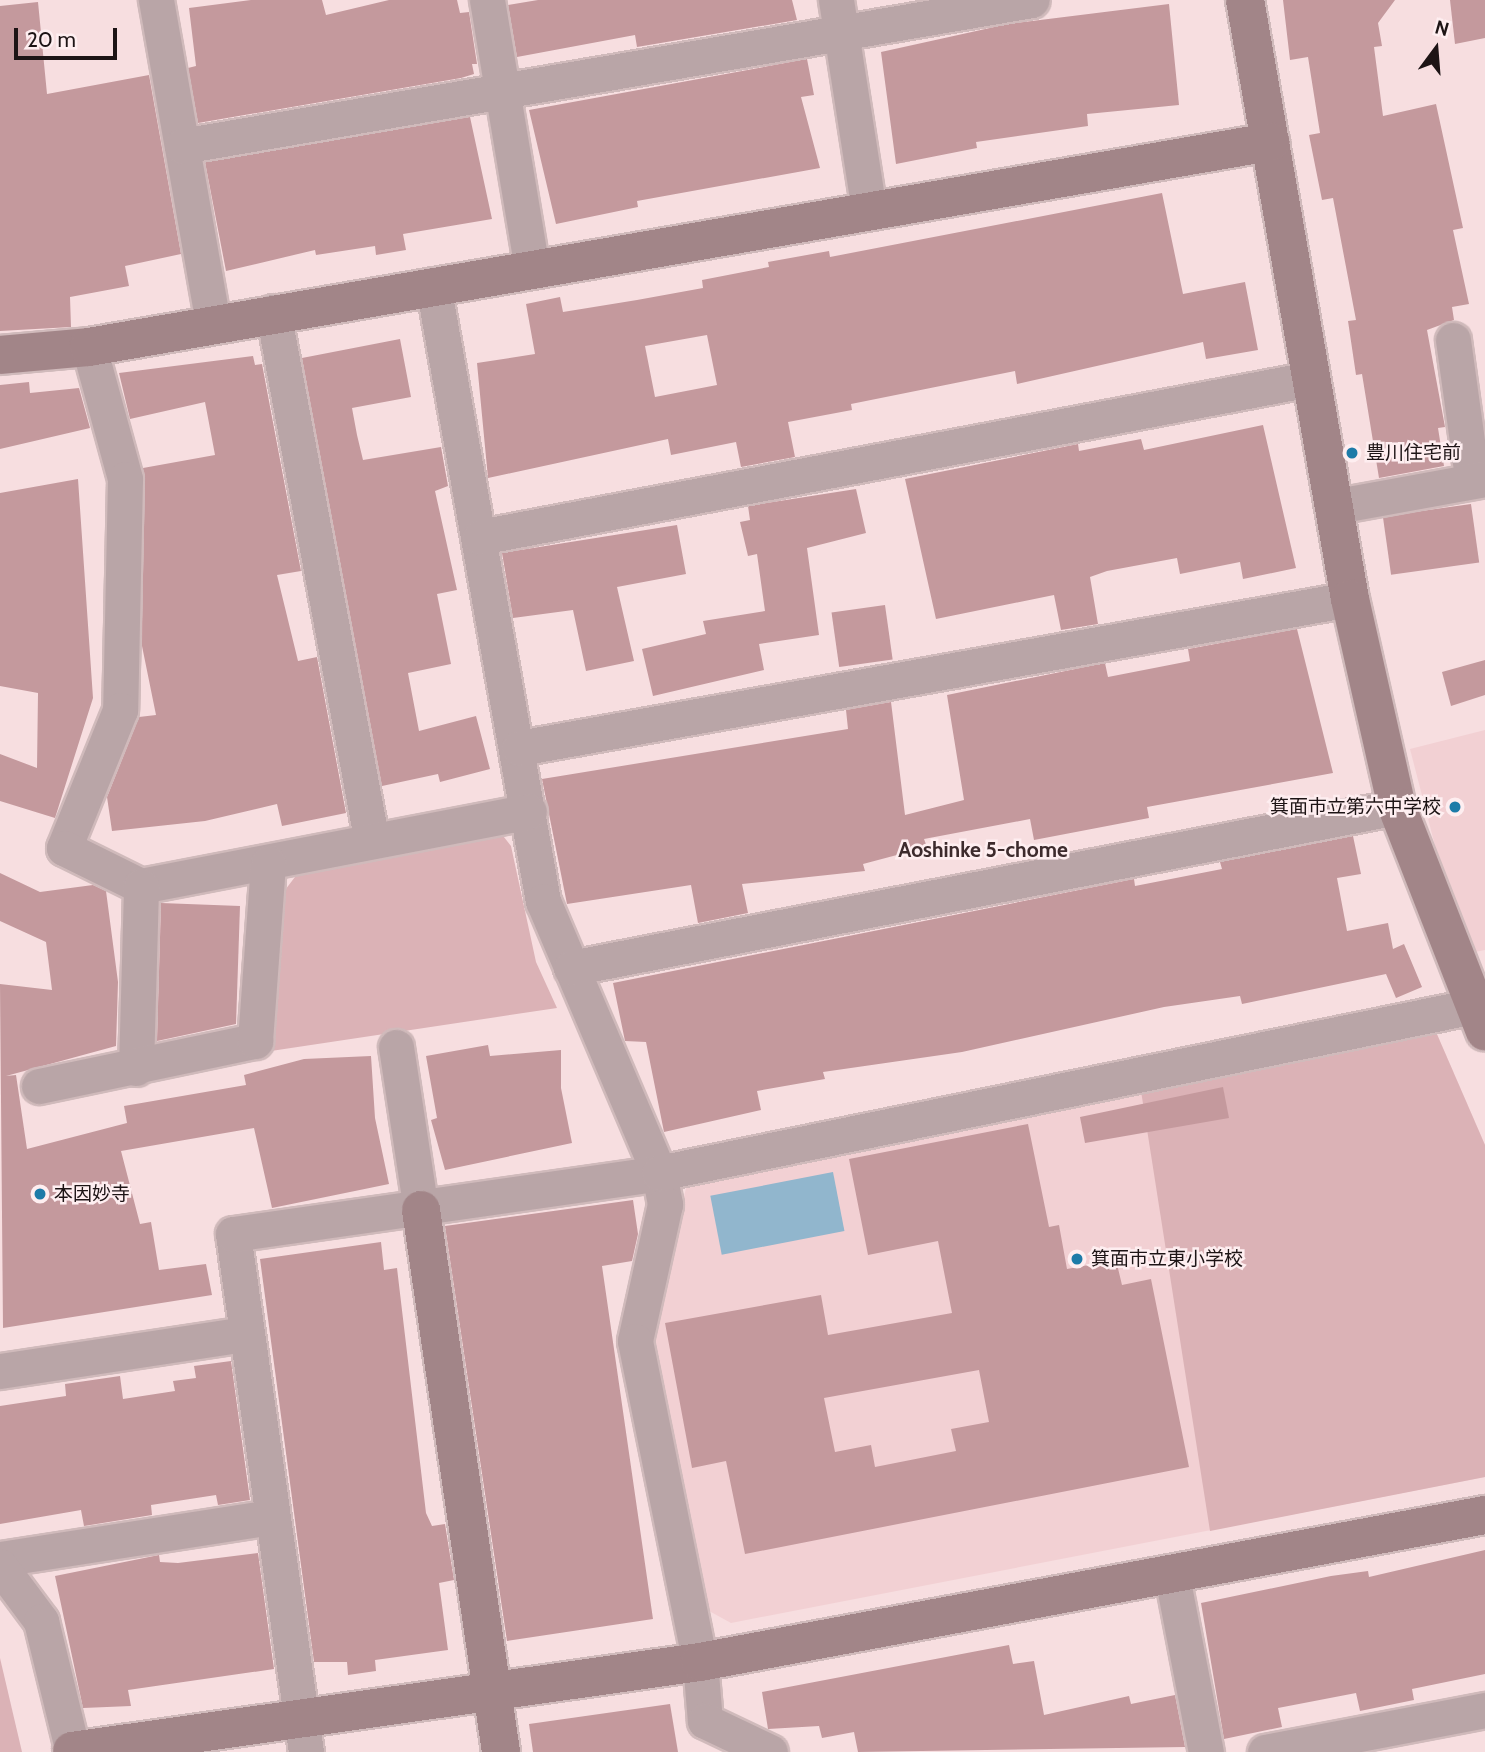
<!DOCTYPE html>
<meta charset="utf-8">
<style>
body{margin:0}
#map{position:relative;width:1485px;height:1752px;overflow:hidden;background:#f7dee0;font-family:Cabin,"Noto Sans JP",sans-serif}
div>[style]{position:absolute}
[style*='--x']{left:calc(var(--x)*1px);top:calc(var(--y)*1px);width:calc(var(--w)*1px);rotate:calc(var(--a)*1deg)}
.built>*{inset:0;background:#f2d0d3}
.green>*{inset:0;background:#dbb2b6}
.water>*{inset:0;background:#91b6cd;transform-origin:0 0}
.building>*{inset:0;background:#c4999d;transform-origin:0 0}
.roads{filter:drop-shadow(2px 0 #d0babb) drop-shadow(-2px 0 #d0babb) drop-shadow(0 2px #d0babb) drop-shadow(0 -2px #d0babb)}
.street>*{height:35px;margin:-17.5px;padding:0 17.5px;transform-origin:17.5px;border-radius:17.5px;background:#b9a5a7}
.secondary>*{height:38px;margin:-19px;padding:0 19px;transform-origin:19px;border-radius:19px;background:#a28588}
.dots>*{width:19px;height:19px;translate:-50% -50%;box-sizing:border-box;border:4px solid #feeef0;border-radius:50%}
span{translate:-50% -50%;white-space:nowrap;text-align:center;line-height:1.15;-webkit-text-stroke:5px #feeef0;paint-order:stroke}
.poi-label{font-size:19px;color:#1d1415}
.left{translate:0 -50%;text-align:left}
.right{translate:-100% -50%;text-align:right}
.neighbourhood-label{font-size:21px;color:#3d2b2d;font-weight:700}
.north{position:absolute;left:1401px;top:14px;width:70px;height:70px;-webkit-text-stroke:5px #feeef0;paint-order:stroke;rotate:16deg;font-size:19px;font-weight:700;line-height:28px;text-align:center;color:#1d1415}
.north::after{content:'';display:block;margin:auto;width:24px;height:32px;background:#1d1415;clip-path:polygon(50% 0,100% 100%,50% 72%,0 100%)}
.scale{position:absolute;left:14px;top:28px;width:103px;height:32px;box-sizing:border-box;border:4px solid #1d1415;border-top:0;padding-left:9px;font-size:21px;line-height:24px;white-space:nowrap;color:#1d1415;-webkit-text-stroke:5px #feeef0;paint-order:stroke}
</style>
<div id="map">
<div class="built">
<i style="clip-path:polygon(1485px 730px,1485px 950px,1475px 952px,1440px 865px,1410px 749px)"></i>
<i style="clip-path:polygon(1436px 1032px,1485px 1145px,1485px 1477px,731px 1623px,700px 1606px,650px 1338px,688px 1180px)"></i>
</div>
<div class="green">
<i style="clip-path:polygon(500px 832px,511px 846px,536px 962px,557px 1008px,271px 1051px,279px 898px,298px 873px)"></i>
<i style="clip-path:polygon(1436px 1032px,1485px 1145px,1485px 1477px,1210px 1531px,1141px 1091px)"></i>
<i style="clip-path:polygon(0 1658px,22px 1752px,0 1752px)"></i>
</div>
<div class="water">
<i style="left:833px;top:1172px;width:60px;height:125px;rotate:79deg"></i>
</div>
<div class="building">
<i style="clip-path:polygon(251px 0,322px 0,326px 15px,389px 0,457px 0,460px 13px,469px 12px,477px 64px,472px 64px,474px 74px,461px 78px,198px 123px,188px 68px,196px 66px,189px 8px)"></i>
<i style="clip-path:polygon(538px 0,792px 0,797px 20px,637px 47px,635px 35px,517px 57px,508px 5px)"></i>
<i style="clip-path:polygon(1283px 0,1395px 0,1378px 23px,1382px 46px,1374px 47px,1383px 116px,1436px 104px,1463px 228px,1453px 230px,1469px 304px,1452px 307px,1454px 320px,1427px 330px,1445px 427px,1438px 428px,1444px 466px,1379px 478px,1362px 374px,1356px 375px,1348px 321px,1356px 320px,1333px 198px,1322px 200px,1309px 135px,1320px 133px,1308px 57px,1290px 60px)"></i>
<i style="clip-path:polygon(1450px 0,1485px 0,1485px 38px,1455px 44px)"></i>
<i style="clip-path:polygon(38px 2px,47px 94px,149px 75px,181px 254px,125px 266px,129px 286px,70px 297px,71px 327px,0 331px,0 6px)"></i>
<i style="clip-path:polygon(1169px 4px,1179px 105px,1087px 114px,1088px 126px,976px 142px,977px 148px,896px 164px,881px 52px,1008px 24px)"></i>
<i style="clip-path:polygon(807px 59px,814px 95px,801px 97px,820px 168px,637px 201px,638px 207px,556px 224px,529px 110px)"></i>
<i style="clip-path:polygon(470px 117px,492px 219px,403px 234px,406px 250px,376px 255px,375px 246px,316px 255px,315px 250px,226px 271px,205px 162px)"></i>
<i style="clip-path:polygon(evenodd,1162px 193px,1183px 294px,1245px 282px,1258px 350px,1206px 359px,1203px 342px,1017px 384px,1015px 371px,851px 404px,852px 410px,788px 422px,795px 457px,741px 467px,736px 442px,671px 455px,668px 439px,488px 478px,477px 363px,535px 354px,526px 304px,560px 297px,563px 312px,637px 300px,703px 288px,702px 280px,769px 267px,768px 262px,829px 251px,830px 257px,1162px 193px,707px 335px,717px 385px,655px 397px,645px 346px,707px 335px)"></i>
<i style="clip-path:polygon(400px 339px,411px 397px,352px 408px,357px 435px,363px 460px,441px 447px,448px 486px,435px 491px,457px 590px,437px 594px,451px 664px,408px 673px,419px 731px,476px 716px,490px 769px,440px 782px,438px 774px,382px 786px,302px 358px)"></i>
<i style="clip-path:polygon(253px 356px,255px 365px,262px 364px,301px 571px,277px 575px,298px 661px,317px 657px,346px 813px,282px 826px,277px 804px,205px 821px,112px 831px,107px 797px,139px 717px,156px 715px,142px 646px,143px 468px,215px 455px,205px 402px,130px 419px,119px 373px)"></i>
<i style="clip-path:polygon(29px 382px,30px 393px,79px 388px,90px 428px,0 449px,0 385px)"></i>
<i style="clip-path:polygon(1263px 425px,1296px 568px,1243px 579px,1240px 562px,1180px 574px,1177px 558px,1107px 571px,1090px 577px,1098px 624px,1061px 630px,1054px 595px,936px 619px,905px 479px,1078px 444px,1079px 451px,1141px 439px,1144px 450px)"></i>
<i style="clip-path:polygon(78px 479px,93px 698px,55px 818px,0 801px,0 754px,37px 768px,38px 693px,0 686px,0 493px)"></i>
<i style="clip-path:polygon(856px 489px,866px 533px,807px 548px,819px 635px,759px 644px,764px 670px,653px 696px,642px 649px,706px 634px,703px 621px,765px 611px,757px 554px,748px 556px,740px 522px,750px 520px,748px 506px)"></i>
<i style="left:1471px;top:504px;width:59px;height:89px;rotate:82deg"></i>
<i style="clip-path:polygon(677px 525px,686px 574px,617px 587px,634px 661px,586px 671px,573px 610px,513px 618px,502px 553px)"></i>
<i style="left:885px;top:605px;width:55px;height:54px;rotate:82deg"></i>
<i style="clip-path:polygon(1297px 629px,1333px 773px,1147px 807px,1149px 818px,1034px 840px,1030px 819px,924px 839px,927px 847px,863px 864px,865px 871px,742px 884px,748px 913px,698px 923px,691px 885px,567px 904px,542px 779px,848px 729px,846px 710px,891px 702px,905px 815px,964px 800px,947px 695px,1105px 663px,1108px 677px,1190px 661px,1188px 649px)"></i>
<i style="clip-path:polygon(1485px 660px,1485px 695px,1451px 706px,1442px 672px)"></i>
<i style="clip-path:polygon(1353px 836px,1361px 874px,1337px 878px,1347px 931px,1388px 923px,1393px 949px,1404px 944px,1422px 987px,1396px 998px,1386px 974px,1242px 1004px,1240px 996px,1164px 1007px,962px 1052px,823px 1072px,825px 1079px,757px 1091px,761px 1110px,664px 1132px,646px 1042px,625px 1041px,613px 983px,1134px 879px,1135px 886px,1222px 869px,1220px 862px)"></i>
<i style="clip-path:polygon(0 873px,40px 892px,93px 885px,106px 891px,118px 982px,116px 1046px,6px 1076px,16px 1075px,27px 1149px,127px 1123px,124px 1106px,246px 1085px,244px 1075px,304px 1059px,371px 1056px,375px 1118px,389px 1184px,272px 1208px,254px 1128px,121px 1151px,140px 1224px,151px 1222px,159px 1270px,206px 1264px,212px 1295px,3px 1328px,0 984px,52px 990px,46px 942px,0 921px)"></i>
<i style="clip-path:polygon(161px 903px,240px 906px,236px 1024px,157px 1041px)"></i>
<i style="clip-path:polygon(488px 1045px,490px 1056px,561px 1050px,561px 1088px,572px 1143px,445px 1170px,431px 1120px,437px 1118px,426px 1056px)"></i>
<i style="clip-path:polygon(1223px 1087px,1229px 1118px,1085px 1143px,1080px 1117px)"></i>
<i style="clip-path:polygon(evenodd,1028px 1124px,1049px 1227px,1059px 1225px,1067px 1269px,1116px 1260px,1122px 1285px,1151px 1279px,1189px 1467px,745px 1554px,726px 1461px,692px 1468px,665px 1323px,821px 1295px,828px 1335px,952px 1313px,938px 1241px,868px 1255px,849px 1159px,1028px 1124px,979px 1370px,989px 1422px,951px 1429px,956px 1451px,875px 1467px,871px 1445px,835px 1452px,824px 1398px,979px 1370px)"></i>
<i style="clip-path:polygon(633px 1200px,638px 1234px,632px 1261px,602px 1266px,653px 1619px,507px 1641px,445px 1226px)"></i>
<i style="clip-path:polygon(381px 1242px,384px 1270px,397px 1268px,426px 1513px,432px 1526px,445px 1524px,454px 1580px,439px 1583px,448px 1650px,375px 1660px,376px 1671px,348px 1675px,347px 1662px,314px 1662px,260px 1259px)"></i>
<i style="clip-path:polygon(231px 1361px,250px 1500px,218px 1505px,216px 1495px,151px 1505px,152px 1515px,84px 1526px,81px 1510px,0 1524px,0 1406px,66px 1396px,65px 1384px,120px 1376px,123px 1399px,175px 1391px,173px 1381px,196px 1378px,194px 1366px)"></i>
<i style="clip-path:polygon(1485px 1550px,1485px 1674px,1412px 1689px,1414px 1700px,1360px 1711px,1356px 1693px,1278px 1708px,1282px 1727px,1224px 1739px,1201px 1603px,1331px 1576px,1368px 1571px,1369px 1577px)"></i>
<i style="clip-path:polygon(258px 1553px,274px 1669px,128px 1690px,131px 1706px,83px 1708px,55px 1576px,159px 1555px,160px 1562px,178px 1563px)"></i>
<i style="clip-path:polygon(1009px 1645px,1013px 1664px,1034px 1661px,1044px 1715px,1129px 1696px,1131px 1704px,1175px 1695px,1185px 1747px,858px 1752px,854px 1732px,822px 1738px,819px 1726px,768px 1729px,762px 1692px)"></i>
<i style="clip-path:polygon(670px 1704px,678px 1752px,533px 1752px,529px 1724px)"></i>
</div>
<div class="roads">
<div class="street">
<i style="--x:156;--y:0;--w:327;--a:80"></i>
<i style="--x:487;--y:0;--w:272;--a:80.5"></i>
<i style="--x:836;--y:0;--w:213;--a:81.1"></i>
<i style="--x:182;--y:146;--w:862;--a:-9.75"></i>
<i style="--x:433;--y:285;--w:626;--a:79.88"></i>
<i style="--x:543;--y:901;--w:296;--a:66.9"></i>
<i style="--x:659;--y:1173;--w:32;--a:79"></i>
<i style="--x:665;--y:1204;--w:140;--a:102.4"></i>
<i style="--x:635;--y:1341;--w:328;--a:78.6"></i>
<i style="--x:700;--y:1662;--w:59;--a:85.2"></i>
<i style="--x:705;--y:1721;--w:72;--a:25.5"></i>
<i style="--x:273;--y:312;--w:534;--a:79.43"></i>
<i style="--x:1453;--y:340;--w:138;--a:82.1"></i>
<i style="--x:89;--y:347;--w:137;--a:74.7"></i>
<i style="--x:125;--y:479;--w:231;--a:91.2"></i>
<i style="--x:120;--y:710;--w:149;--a:112.1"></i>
<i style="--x:64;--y:848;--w:86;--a:26.3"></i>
<i style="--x:141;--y:886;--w:395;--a:-10.9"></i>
<i style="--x:1337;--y:506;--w:150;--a:-10.3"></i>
<i style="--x:480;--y:537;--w:845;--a:-10.78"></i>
<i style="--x:519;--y:748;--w:844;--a:-10.17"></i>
<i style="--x:571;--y:968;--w:842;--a:-11.03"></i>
<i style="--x:396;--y:1047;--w:165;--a:81.3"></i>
<i style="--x:136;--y:1068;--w:182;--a:-88.4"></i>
<i style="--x:39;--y:1086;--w:221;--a:-11.8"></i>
<i style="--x:255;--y:1041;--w:178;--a:-85.8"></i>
<i style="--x:0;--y:1371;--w:247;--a:-8.6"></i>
<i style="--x:0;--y:1559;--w:274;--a:-8.8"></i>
<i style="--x:0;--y:1566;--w:69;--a:53.3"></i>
<i style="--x:41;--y:1621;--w:135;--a:76.3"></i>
<i style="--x:1172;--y:1576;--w:179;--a:79.1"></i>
<i style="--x:306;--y:1752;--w:523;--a:-98.02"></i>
<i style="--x:233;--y:1234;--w:430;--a:-8.1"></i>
<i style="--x:659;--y:1173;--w:832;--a:-11.58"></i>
<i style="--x:1265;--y:1752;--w:224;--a:-10.8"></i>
</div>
<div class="secondary">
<i style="--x:1245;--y:0;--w:608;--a:80.06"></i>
<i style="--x:1350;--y:599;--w:213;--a:77.3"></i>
<i style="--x:1397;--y:807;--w:241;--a:68.6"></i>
<i style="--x:0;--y:355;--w:89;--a:-5.1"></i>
<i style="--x:89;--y:347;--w:1199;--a:-9.85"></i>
<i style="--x:421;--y:1210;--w:548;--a:81.6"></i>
<i style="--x:72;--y:1751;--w:634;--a:-8.07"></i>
<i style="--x:700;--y:1662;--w:799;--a:-10.61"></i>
</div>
</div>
<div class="dots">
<i style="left:1352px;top:453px;background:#1d7ba8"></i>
<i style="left:1455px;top:807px;background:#1d7ba8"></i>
<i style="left:40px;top:1194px;background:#1d7ba8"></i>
<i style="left:1077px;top:1259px;background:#1d7ba8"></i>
</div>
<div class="poi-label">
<span class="left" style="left:1366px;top:453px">豊川住宅前</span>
<span class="right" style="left:1441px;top:807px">箕面市立第六中学校</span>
<span class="left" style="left:54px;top:1194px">本因妙寺</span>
<span class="left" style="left:1091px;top:1259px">箕面市立東小学校</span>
</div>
<div class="neighbourhood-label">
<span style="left:983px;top:850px">Aoshinke 5-chome</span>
</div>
<div class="north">N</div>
<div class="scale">20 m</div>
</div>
